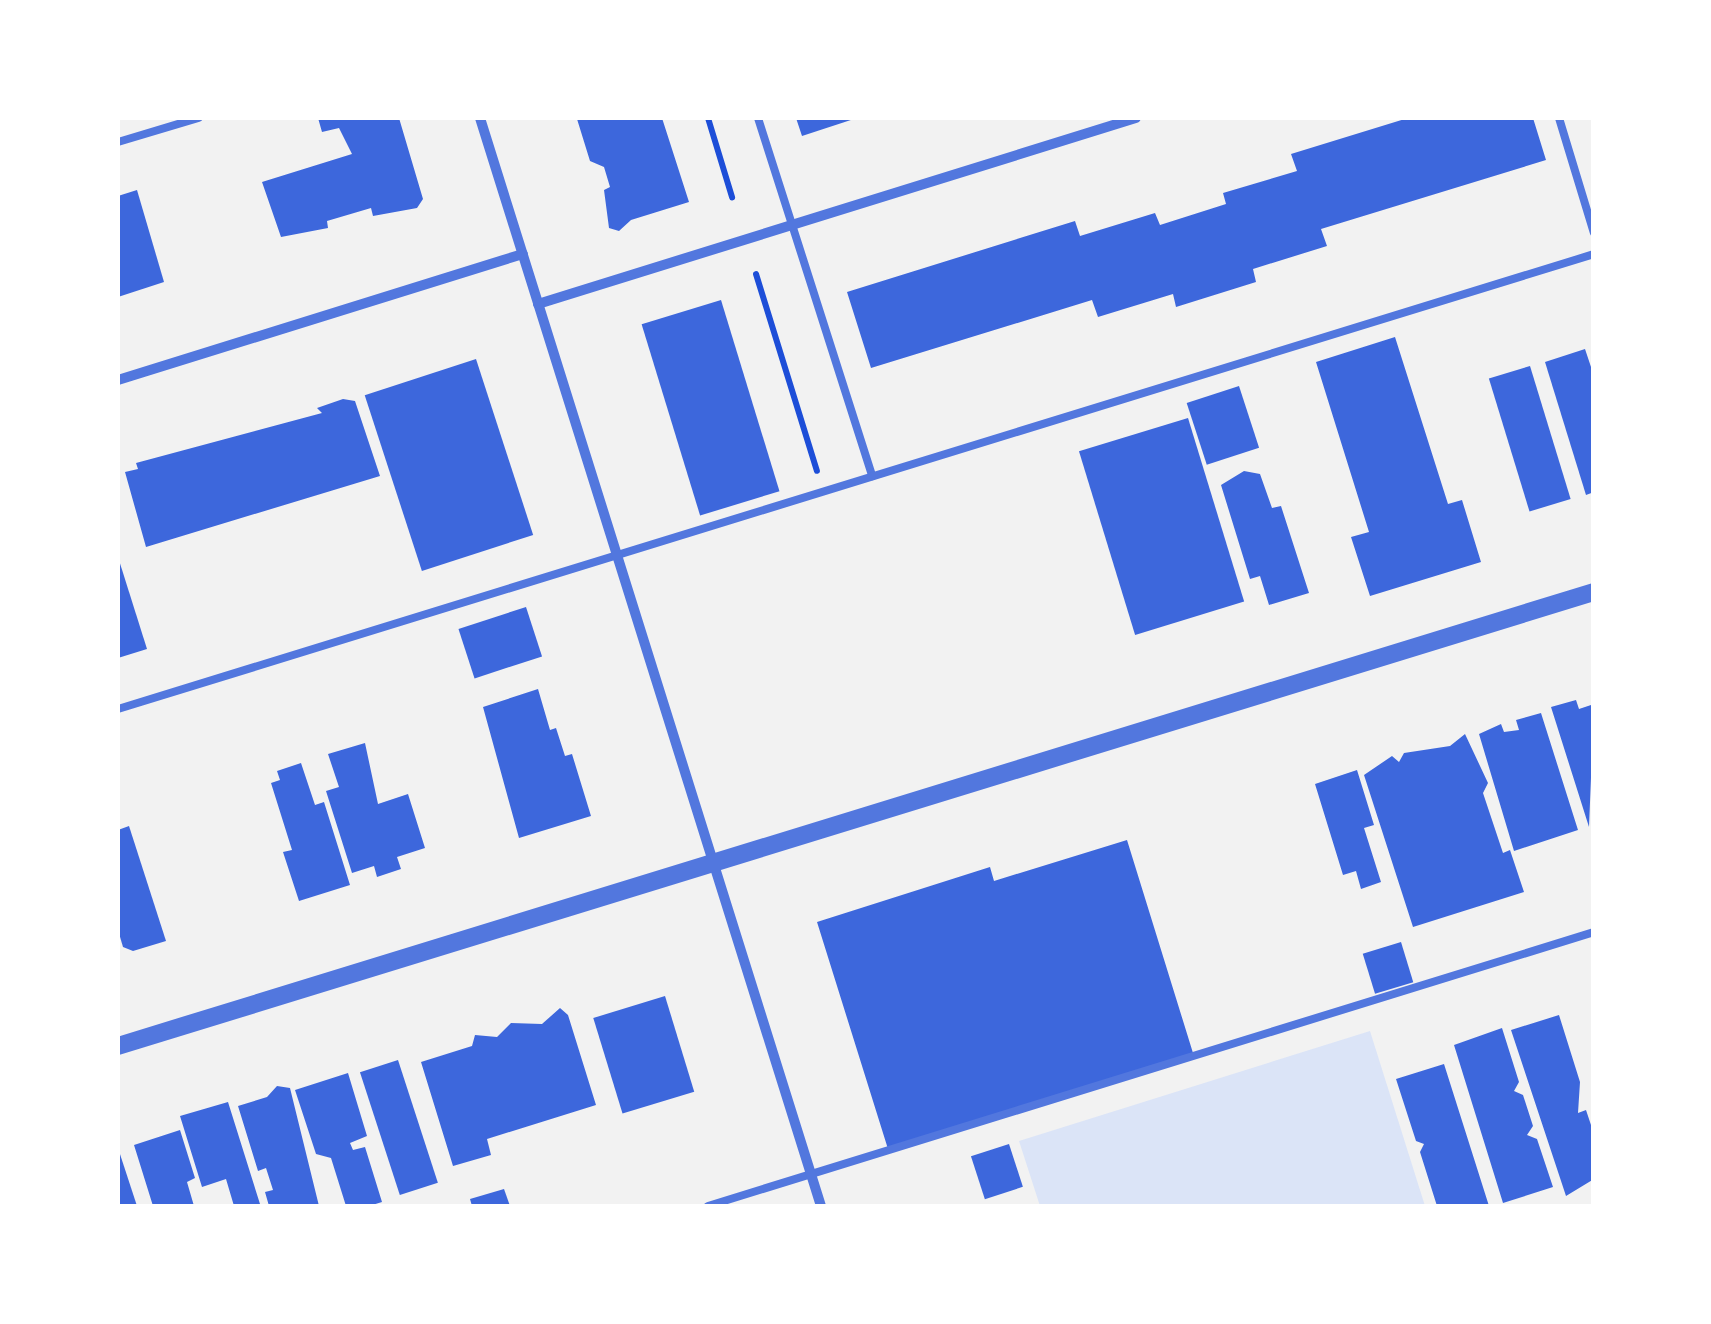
<!DOCTYPE html>
<style>
body{margin:0}
#map{position:relative;width:1711px;height:1324px;overflow:hidden;background:#f2f2f2;font-family:Commissioner,sans-serif}
div>[style]{position:absolute}
[style*='--x']{left:calc(var(--x)*1px);top:calc(var(--y)*1px);width:calc(var(--w)*1px);rotate:calc(var(--a)*1deg)}
.green>*{inset:0;background:#dbe4f7}
.building>*{inset:0;background:#3d67dc;transform-origin:0 0}
.path>*{height:6px;margin:-3px;padding:0 3px;transform-origin:3px;border-radius:3px;background:#1d4ed8}
.service>*{height:8px;margin:-4px;padding:0 4px;transform-origin:4px;border-radius:4px;background:#5277de}
.minor>*{height:10px;margin:-5px;padding:0 5px;transform-origin:5px;border-radius:5px;background:#5277de}
.tertiary>*{height:18px;margin:-9px;padding:0 9px;transform-origin:9px;border-radius:9px;background:#5277de}
span{translate:-50% -50%;white-space:nowrap;text-align:center;line-height:1.15;-webkit-text-stroke:10px #fff;paint-order:stroke}
.frame{position:absolute;inset:0;border:120px solid #fff;pointer-events:none}
</style>
<div id="map">
<div class="green">
<i style="clip-path:polygon(1370px 1031px,1425px 1206px,1040px 1206px,1019px 1141px)"></i>
</div>
<div class="building">
<i style="clip-path:polygon(318px 118px,399px 118px,423px 199px,417px 208px,373px 216px,371px 208px,327px 221px,328px 228px,281px 237px,262px 182px,352px 154px,339px 128px,322px 132px)"></i>
<i style="clip-path:polygon(662px 118px,689px 202px,631px 220px,619px 231px,609px 228px,604px 190px,610px 187px,604px 167px,590px 161px,577px 119px)"></i>
<i style="clip-path:polygon(796px 118px,857px 118px,802px 136px)"></i>
<i style="clip-path:polygon(1408px 118px,1533px 118px,1546px 160px,1321px 229px,1327px 246px,1253px 269px,1256px 282px,1176px 307px,1173px 294px,1098px 317px,1092px 300px,871px 368px,847px 292px,1075px 221px,1080px 236px,1155px 213px,1160px 225px,1226px 204px,1223px 193px,1297px 171px,1291px 154px)"></i>
<i style="clip-path:polygon(137px 190px,164px 282px,118px 297px,118px 196px)"></i>
<i style="left:721px;top:300px;width:200px;height:83px;rotate:73deg"></i>
<i style="clip-path:polygon(1395px 337px,1448px 504px,1462px 500px,1481px 562px,1370px 596px,1351px 537px,1369px 532px,1316px 362px)"></i>
<i style="clip-path:polygon(1585px 349px,1594px 376px,1594px 492px,1586px 495px,1545px 362px)"></i>
<i style="left:476px;top:359px;width:185px;height:117px;rotate:72deg"></i>
<i style="left:1530px;top:366px;width:139px;height:43px;rotate:73deg"></i>
<i style="left:1239px;top:386px;width:65px;height:55px;rotate:72deg"></i>
<i style="clip-path:polygon(343px 399px,355px 401px,380px 476px,146px 547px,125px 472px,138px 469px,136px 463px,322px 413px,317px 408px)"></i>
<i style="left:1188px;top:418px;width:192px;height:114px;rotate:73deg"></i>
<i style="clip-path:polygon(1244px 471px,1260px 474px,1272px 508px,1281px 506px,1309px 593px,1269px 605px,1260px 576px,1250px 579px,1221px 485px)"></i>
<i style="clip-path:polygon(118px 557px,147px 649px,118px 658px)"></i>
<i style="left:526px;top:607px;width:52px;height:71px;rotate:72deg"></i>
<i style="clip-path:polygon(538px 689px,550px 730px,556px 728px,565px 756px,572px 754px,591px 816px,519px 838px,483px 707px)"></i>
<i style="clip-path:polygon(1576px 700px,1579px 709px,1594px 704px,1589px 827px,1551px 707px)"></i>
<i style="clip-path:polygon(1541px 713px,1578px 830px,1514px 851px,1479px 734px,1501px 724px,1504px 732px,1519px 730px,1516px 720px)"></i>
<i style="clip-path:polygon(1465px 734px,1488px 783px,1483px 793px,1503px 853px,1510px 850px,1524px 892px,1413px 927px,1364px 775px,1392px 756px,1399px 762px,1404px 753px,1450px 746px)"></i>
<i style="clip-path:polygon(365px 743px,378px 804px,408px 794px,425px 848px,397px 857px,401px 869px,377px 877px,374px 866px,352px 873px,326px 791px,339px 787px,328px 754px)"></i>
<i style="clip-path:polygon(301px 763px,315px 805px,324px 802px,350px 885px,299px 901px,283px 852px,292px 850px,271px 783px,280px 780px,277px 771px)"></i>
<i style="clip-path:polygon(1357px 770px,1374px 825px,1364px 828px,1381px 882px,1361px 889px,1356px 871px,1343px 875px,1315px 784px)"></i>
<i style="clip-path:polygon(129px 826px,166px 941px,133px 951px,123px 947px,118px 930px,118px 830px)"></i>
<i style="clip-path:polygon(1127px 840px,1193px 1053px,888px 1149px,817px 922px,990px 867px,994px 881px)"></i>
<i style="left:1401px;top:942px;width:42px;height:40px;rotate:73deg"></i>
<i style="left:665px;top:996px;width:100px;height:75px;rotate:73deg"></i>
<i style="clip-path:polygon(560px 1008px,568px 1015px,596px 1105px,487px 1139px,491px 1155px,453px 1166px,421px 1062px,472px 1046px,475px 1035px,497px 1037px,511px 1023px,542px 1024px)"></i>
<i style="clip-path:polygon(1559px 1015px,1580px 1082px,1578px 1113px,1586px 1110px,1594px 1134px,1594px 1179px,1566px 1196px,1511px 1030px)"></i>
<i style="clip-path:polygon(1502px 1028px,1519px 1082px,1514px 1091px,1523px 1095px,1533px 1126px,1527px 1135px,1537px 1139px,1553px 1187px,1503px 1203px,1454px 1045px)"></i>
<i style="left:398px;top:1060px;width:129px;height:40px;rotate:72deg"></i>
<i style="clip-path:polygon(1444px 1064px,1489px 1206px,1437px 1206px,1420px 1152px,1424px 1144px,1416px 1141px,1396px 1079px)"></i>
<i style="clip-path:polygon(348px 1073px,367px 1136px,350px 1143px,353px 1150px,365px 1147px,382px 1202px,369px 1206px,346px 1206px,331px 1158px,316px 1154px,295px 1090px)"></i>
<i style="clip-path:polygon(277px 1086px,290px 1088px,319px 1206px,269px 1206px,265px 1192px,273px 1190px,266px 1168px,258px 1171px,238px 1106px,267px 1097px)"></i>
<i style="clip-path:polygon(228px 1102px,260px 1204px,251px 1206px,234px 1206px,226px 1179px,202px 1187px,180px 1116px)"></i>
<i style="clip-path:polygon(180px 1130px,195px 1178px,187px 1182px,194px 1206px,153px 1206px,134px 1145px)"></i>
<i style="left:1009px;top:1144px;width:45px;height:40px;rotate:72deg"></i>
<i style="clip-path:polygon(118px 1148px,137px 1206px,118px 1206px)"></i>
<i style="clip-path:polygon(504px 1189px,510px 1206px,472px 1206px,470px 1199px)"></i>
</div>
<div class="path">
<i style="--x:708;--y:118;--w:83;--a:73.1"></i>
<i style="--x:756;--y:274;--w:206;--a:72.8"></i>
</div>
<div class="service">
<i style="--x:758;--y:118;--w:376;--a:72.3"></i>
<i style="--x:1559;--y:118;--w:120;--a:73.1"></i>
<i style="--x:118;--y:142;--w:84;--a:-16.7"></i>
<i style="--x:118;--y:709;--w:1545;--a:-17.13"></i>
<i style="--x:708;--y:1206;--w:927;--a:-17.18"></i>
</div>
<div class="minor">
<i style="--x:480;--y:118;--w:1140;--a:72.6"></i>
<i style="--x:538;--y:304;--w:626;--a:-17.28"></i>
<i style="--x:118;--y:380;--w:424;--a:-17.3"></i>
</div>
<div class="tertiary">
<i style="--x:118;--y:1046;--w:1544;--a:-17.1"></i>
</div>
<div class="frame"></div>
</div>
